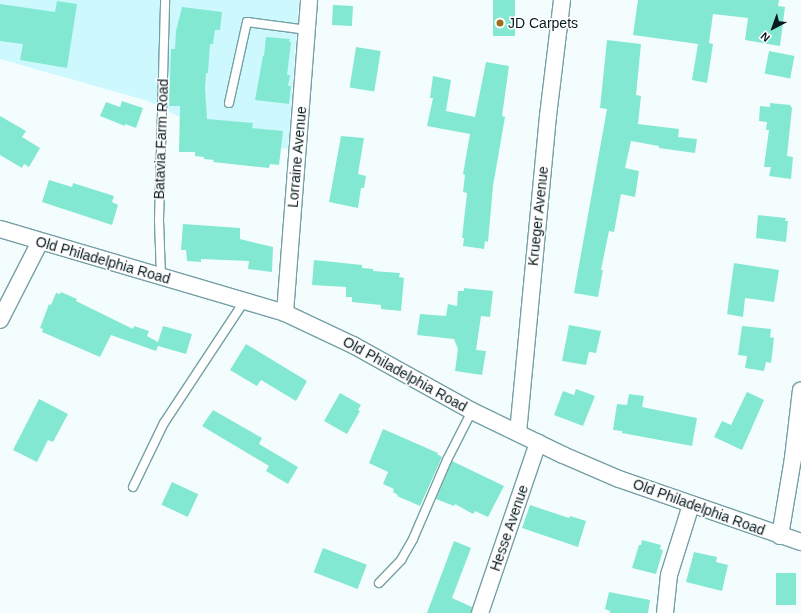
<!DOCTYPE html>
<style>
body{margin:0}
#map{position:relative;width:801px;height:613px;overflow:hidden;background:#f4fdfe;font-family:Helvetica,sans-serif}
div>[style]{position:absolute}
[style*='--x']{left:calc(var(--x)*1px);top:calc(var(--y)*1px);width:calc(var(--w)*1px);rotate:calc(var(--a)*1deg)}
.built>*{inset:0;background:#cdf9fe}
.building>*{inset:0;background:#83e8d2;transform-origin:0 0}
.roads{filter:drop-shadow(1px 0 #75a0a5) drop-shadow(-1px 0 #75a0a5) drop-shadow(0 1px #75a0a5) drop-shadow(0 -1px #75a0a5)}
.lane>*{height:8px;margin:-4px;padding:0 4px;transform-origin:4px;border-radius:4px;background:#fff}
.street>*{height:16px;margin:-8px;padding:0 8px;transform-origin:8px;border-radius:8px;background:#fff}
.dots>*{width:11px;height:11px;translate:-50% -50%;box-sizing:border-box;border:2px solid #fff;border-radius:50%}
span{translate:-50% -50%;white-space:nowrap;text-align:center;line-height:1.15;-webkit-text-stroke:3px #fff;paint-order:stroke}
.poi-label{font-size:14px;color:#081a1c}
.left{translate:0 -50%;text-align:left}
.street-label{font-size:14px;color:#081a1c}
.north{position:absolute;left:753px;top:8px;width:40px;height:40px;-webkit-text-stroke:3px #fff;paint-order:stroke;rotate:221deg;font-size:11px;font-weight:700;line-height:16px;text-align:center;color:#081a1c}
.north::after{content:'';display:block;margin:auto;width:14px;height:18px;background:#081a1c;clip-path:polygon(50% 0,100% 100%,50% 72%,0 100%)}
</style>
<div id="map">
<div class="built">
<i style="clip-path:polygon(0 0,299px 0,288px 149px,223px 139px,148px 101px,0 59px)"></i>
</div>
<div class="building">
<i style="left:493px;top:0;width:22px;height:36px"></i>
<i style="clip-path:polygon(638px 0,779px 0,778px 6px,785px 7px,780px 46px,745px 40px,748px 18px,713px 14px,709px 43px,713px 44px,707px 83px,692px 80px,698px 44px,633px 35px)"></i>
<i style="clip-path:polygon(57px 1px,77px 4px,67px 68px,20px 60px,23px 44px,0 41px,0 4px,55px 12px)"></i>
<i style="left:333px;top:5px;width:20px;height:20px;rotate:3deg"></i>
<i style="clip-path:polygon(182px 7px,222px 12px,220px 30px,215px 30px,213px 44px,210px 44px,208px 73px,206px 73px,205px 88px,207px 119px,253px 123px,252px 128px,283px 131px,279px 165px,270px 164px,269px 168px,259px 167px,213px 162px,214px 160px,204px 159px,204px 157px,195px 156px,195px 152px,179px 152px,180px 106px,169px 106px,171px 49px,175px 49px,176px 31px)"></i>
<i style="clip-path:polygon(266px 37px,290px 39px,289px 42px,291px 42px,287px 75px,290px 75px,288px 86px,291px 86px,289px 104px,255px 100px,263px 56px,264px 56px)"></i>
<i style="clip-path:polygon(607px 40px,641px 44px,636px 95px,641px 96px,638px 124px,679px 129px,678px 137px,697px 139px,695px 153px,659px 148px,659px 146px,631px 141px,625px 168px,639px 171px,635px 197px,621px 194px,614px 232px,609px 231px,601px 270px,603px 270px,598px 297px,574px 293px,607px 109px,600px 108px)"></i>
<i style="left:356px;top:47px;width:25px;height:41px;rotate:9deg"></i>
<i style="left:769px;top:51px;width:26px;height:23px;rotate:11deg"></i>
<i style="clip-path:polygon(486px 62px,509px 66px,502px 116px,505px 117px,493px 186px,488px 242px,485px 241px,484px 249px,463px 246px,464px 238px,462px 238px,467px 193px,463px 192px,465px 175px,463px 174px,470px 134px,427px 126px,433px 98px,430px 98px,433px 76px,451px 80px,446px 111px,475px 117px)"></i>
<i style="clip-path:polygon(122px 101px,143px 108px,136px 128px,125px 124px,125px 126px,100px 116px,106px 102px,120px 107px)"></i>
<i style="clip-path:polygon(770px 103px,790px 105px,792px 108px,787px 156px,793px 157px,791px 179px,769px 176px,771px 167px,764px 167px,769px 130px,766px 130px,767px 122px,759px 121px,760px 106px,770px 107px)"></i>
<i style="clip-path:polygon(0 116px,26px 131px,22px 137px,40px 148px,29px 167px,24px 164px,22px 168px,0 155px)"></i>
<i style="clip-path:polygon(341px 136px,364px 138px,358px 174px,366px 176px,364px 188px,361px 188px,358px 208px,329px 202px)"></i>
<i style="clip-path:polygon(49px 180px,72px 187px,73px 183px,114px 196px,112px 202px,118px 205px,112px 225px,42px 202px)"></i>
<i style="clip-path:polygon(758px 215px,786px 218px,785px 221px,788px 221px,786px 242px,756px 238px)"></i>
<i style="clip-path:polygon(183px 224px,240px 228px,240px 239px,273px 247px,272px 272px,248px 269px,249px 261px,201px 259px,201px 262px,187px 261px,186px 250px,181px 250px)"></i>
<i style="clip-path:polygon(314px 260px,362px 265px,362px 268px,373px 269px,373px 271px,400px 273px,399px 277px,404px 278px,401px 311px,381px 309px,381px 305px,352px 302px,352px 297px,346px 297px,346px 287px,312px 285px)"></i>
<i style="clip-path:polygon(734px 263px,779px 270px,774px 302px,745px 298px,743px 317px,727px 314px)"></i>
<i style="clip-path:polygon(464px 288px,493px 291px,490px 317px,481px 316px,476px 350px,486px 351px,482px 375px,455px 371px,458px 349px,454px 339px,417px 335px,420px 314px,446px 316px,448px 304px,457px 306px,458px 291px,464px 291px)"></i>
<i style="clip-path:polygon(61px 292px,77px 299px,76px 301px,133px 329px,134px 326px,149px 331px,147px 336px,158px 342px,163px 326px,192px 334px,186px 354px,158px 346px,156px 351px,111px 335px,100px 357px,42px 332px,43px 329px,40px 328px,49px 304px,51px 305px,56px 293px,60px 294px)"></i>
<i style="clip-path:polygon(569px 325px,601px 331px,596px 353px,589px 352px,586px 365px,562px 361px)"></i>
<i style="clip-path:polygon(742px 326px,771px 329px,770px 337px,774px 338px,772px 355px,771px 363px,766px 362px,764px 371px,745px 368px,747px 356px,738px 355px)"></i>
<i style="clip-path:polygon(246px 344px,307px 381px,296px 401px,261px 380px,257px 386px,230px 370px)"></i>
<i style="clip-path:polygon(576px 389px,595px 396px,583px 426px,554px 415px,563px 391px,574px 395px)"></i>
<i style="clip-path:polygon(747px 392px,764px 400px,742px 450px,714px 437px,722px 421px,731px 425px)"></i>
<i style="clip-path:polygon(340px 393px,361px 405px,358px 410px,360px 411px,347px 434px,324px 421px)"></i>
<i style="clip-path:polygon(629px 394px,644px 396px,642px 407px,697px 418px,692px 446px,622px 433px,622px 431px,613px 430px,617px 404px,627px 405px)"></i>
<i style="clip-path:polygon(39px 399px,68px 414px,53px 442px,48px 440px,37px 462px,13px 450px)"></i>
<i style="clip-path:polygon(213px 410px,262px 438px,259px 444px,298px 467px,288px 484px,266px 471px,269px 466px,202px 426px)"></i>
<i style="clip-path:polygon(383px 429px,438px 453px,437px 454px,442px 457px,420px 506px,397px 496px,398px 495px,393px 492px,394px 489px,383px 484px,388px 472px,369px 463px)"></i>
<i style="clip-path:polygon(452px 461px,504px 486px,488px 517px,475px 511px,473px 514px,455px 504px,454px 506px,436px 499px)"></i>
<i style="left:172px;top:482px;width:29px;height:25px;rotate:25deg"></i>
<i style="clip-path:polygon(530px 505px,569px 518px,570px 516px,586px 521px,578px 547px,522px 528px)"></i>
<i style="clip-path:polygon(642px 540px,661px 545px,660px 549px,663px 550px,656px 574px,632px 568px,639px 545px,641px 545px)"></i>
<i style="clip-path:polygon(454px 541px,471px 548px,452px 598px,472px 607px,471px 613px,427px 613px)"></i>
<i style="left:323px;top:548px;width:47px;height:26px;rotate:21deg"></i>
<i style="clip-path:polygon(694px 552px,717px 557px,716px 562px,728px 565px,722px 591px,686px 582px)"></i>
<i style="left:776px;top:573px;width:20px;height:32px"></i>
<i style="clip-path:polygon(609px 592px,650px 600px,648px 613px,610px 613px,610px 611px,605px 609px)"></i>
</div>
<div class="roads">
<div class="lane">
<i style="--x:229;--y:103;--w:83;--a:-77.5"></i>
<i style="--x:247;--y:22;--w:61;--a:7.6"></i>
<i style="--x:161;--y:277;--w:57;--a:-92"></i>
<i style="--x:159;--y:220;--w:220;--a:-88.4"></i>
<i style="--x:133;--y:487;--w:71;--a:-64.2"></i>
<i style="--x:164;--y:423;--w:147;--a:-56.6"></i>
<i style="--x:379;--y:583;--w:32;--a:-46"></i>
<i style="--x:401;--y:560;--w:24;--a:-60"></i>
<i style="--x:413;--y:539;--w:86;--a:-66.7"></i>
<i style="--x:447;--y:460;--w:55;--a:-63"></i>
</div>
<div class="street">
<i style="--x:0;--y:229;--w:297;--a:16.4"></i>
<i style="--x:285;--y:313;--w:75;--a:25.2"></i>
<i style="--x:353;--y:345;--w:136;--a:29"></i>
<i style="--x:472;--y:411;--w:101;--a:25.8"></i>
<i style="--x:563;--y:455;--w:61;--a:23.2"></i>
<i style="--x:619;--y:479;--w:193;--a:19.1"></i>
<i style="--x:285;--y:313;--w:314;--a:-85.6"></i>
<i style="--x:0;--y:320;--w:88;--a:-62.9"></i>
<i style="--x:518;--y:433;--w:318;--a:-84.6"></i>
<i style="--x:548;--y:116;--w:117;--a:-83.1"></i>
<i style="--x:780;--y:536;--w:79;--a:-80.5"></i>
<i style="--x:793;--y:458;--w:68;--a:-83.3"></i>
<i style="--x:480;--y:613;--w:180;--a:-71.2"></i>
<i style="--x:665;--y:613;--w:38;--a:-84"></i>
<i style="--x:669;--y:575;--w:73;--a:-72.6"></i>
</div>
</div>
<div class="dots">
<i style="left:500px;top:23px;background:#9c6f1f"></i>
</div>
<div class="poi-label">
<span class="left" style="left:508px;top:23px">JD Carpets</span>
</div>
<div class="street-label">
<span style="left:161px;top:139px;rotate:-88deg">Batavia Farm Road</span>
<span style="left:297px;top:157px;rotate:-85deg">Lorraine Avenue</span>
<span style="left:538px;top:216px;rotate:-84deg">Krueger Avenue</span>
<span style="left:103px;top:260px;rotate:16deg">Old Philadelphia Road</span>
<span style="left:405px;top:374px;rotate:29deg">Old Philadelphia Road</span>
<span style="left:699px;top:507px;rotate:20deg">Old Philadelphia Road</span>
<span style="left:509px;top:528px;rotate:-71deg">Hesse Avenue</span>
</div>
<div class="north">N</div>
</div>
